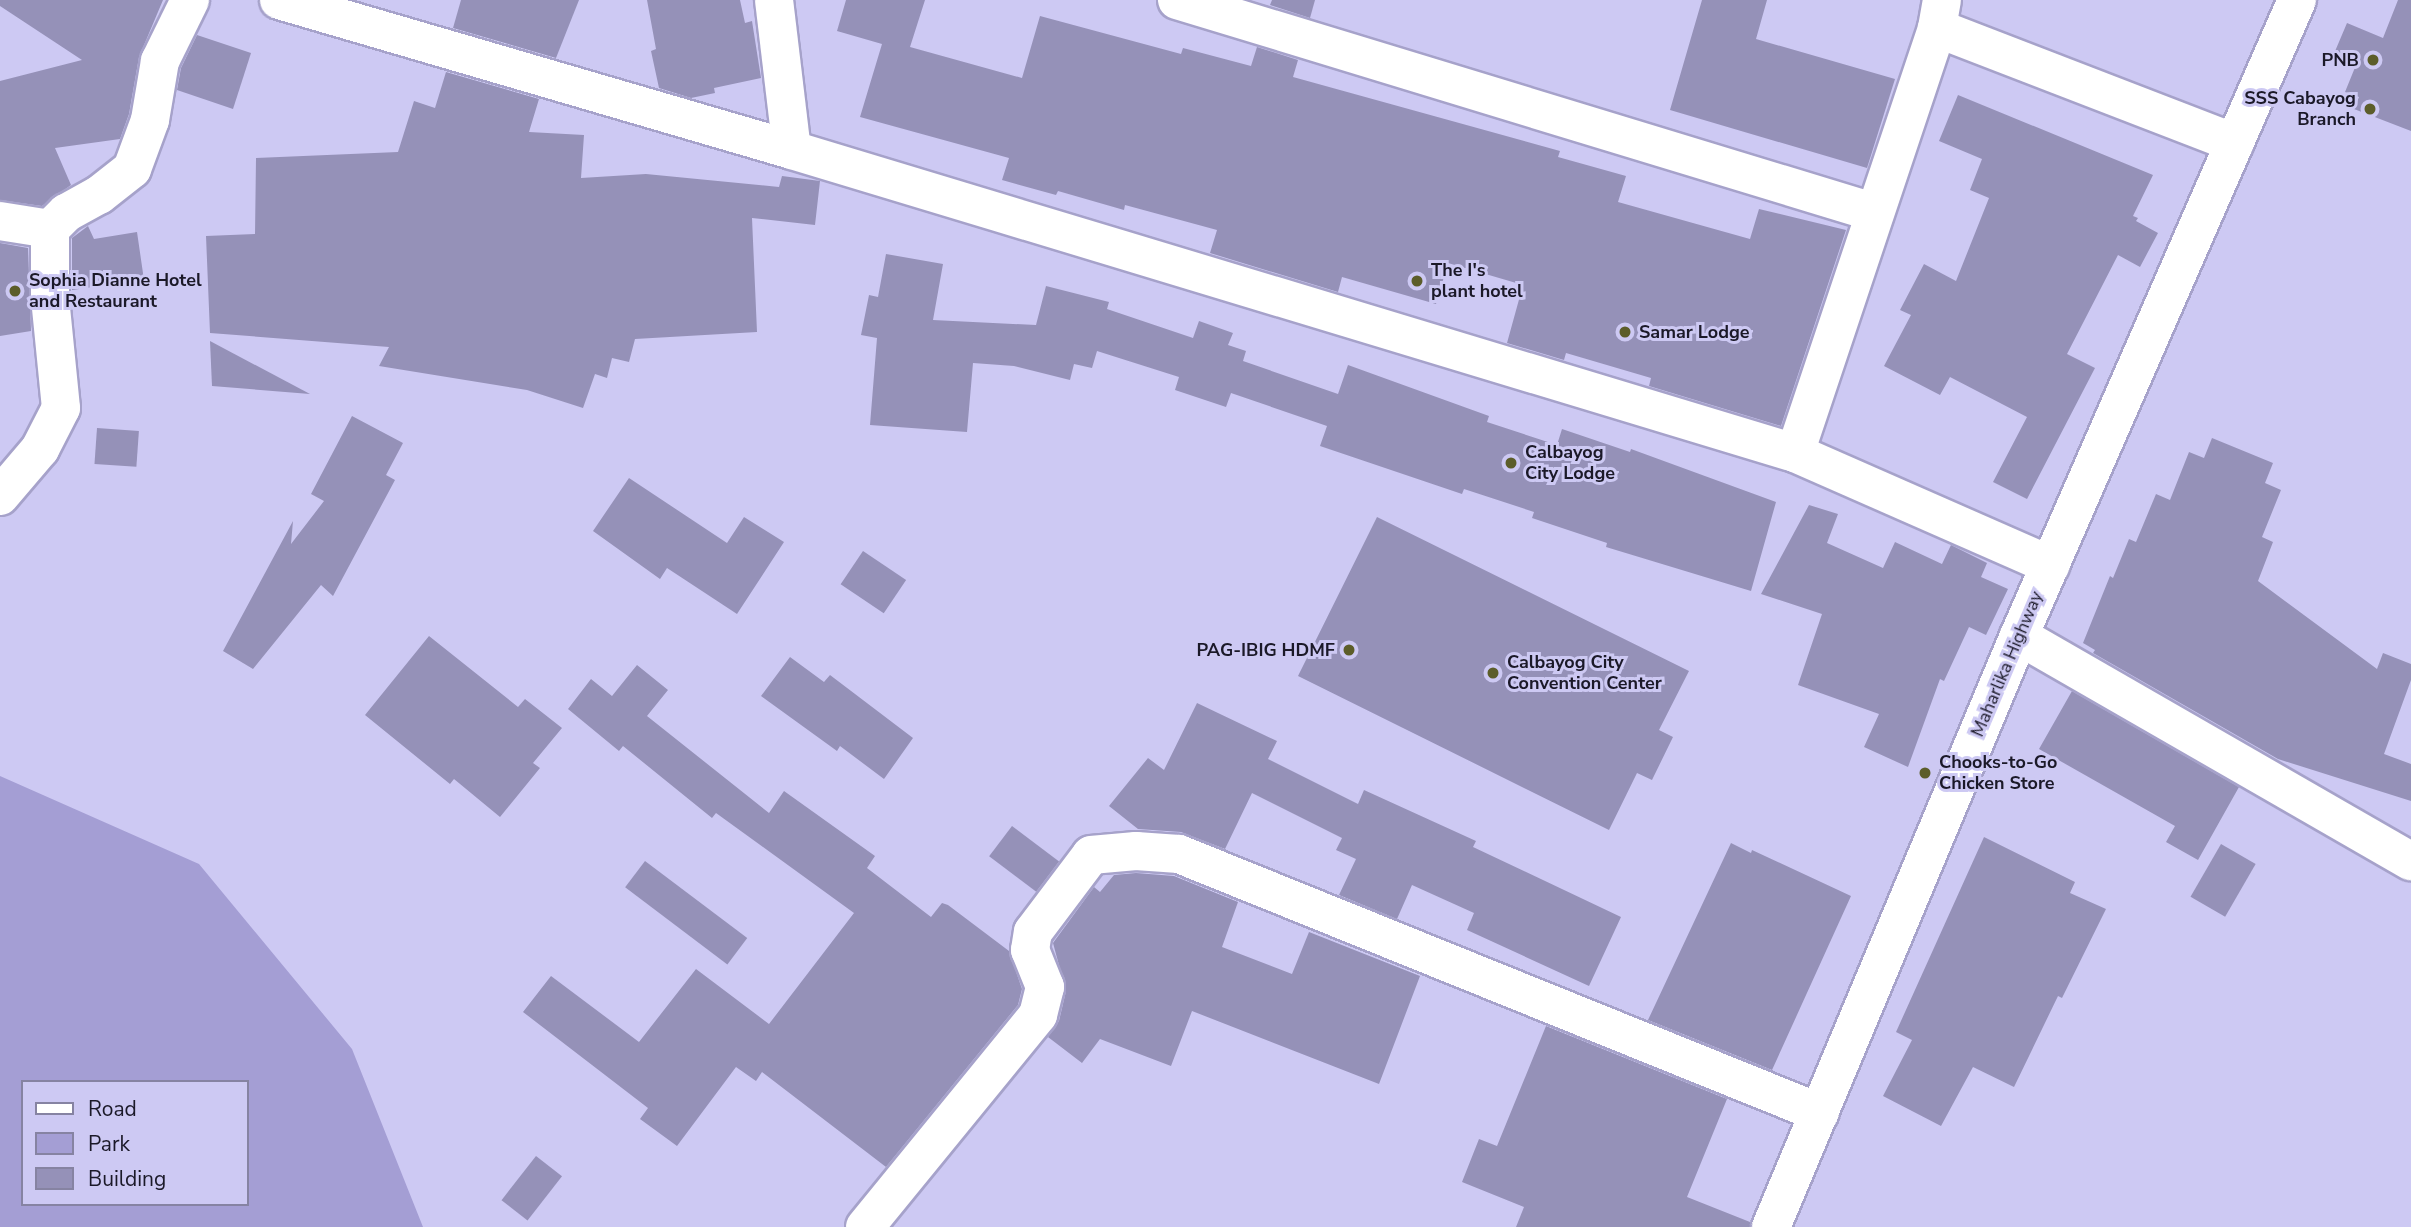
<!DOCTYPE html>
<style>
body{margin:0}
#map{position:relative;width:2411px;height:1227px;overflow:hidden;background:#cdc9f3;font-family:"Nunito Sans",sans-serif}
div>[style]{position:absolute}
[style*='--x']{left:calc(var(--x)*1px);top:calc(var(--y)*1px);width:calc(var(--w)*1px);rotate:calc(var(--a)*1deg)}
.green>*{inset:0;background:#a49ed4}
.building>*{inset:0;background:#9591b8;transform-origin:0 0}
.roads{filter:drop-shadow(2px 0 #a6a2ca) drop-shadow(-2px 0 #a6a2ca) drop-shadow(0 2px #a6a2ca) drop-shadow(0 -2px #a6a2ca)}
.minor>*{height:38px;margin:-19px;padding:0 19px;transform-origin:19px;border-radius:19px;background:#fff}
.major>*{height:38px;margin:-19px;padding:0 19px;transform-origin:19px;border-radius:19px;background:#fff}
.dots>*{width:19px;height:19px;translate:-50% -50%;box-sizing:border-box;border:4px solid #cdc9f3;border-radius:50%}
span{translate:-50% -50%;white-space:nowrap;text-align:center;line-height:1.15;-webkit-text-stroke:6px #cdc9f3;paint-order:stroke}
.poi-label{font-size:18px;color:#1b1928;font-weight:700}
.right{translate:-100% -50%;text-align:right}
.left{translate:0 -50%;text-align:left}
.street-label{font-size:18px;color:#1b1928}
.legend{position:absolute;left:21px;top:1080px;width:228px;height:126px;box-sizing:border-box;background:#cdc9f3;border:2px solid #8683a2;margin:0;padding:9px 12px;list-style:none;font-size:21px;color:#1b1928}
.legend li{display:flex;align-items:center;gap:14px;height:35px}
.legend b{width:35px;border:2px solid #8683a2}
</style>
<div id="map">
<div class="green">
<i style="clip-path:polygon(evenodd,0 776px,199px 864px,352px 1049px,423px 1227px,0 1227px,0 776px,23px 1082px,247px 1082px,247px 1204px,23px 1204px,23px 1082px)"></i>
</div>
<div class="building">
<i style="clip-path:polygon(0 0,163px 0,139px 57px,129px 114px,120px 139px,55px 148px,71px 185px,42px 206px,0 200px,0 81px,82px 60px,0 6px)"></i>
<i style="clip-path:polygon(461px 0,579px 0,556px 58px,453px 28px)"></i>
<i style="clip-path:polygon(647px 0,740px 0,745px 23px,752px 21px,761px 78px,714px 88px,715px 93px,691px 98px,659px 88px,651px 51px,656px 49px)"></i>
<i style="clip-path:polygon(846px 0,925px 0,910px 47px,1022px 78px,1040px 16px,1181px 54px,1183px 48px,1251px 66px,1257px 47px,1298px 60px,1293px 77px,1560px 151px,1558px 157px,1626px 176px,1618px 202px,1750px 239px,1759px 209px,1846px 230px,1781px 426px,1649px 386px,1651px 378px,1566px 353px,1564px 360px,1507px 343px,1523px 285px,1448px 263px,1436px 304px,1342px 277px,1338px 292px,1210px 253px,1217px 230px,1125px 205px,1124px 210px,1058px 191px,1056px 195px,1002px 180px,1009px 158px,860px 117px,882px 44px,837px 31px)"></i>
<i style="clip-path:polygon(1272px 0,1315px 0,1310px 18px,1270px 5px)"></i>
<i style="clip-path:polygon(1702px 0,1767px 0,1756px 39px,1895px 79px,1867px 168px,1670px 110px)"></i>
<i style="clip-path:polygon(2398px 0,2411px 0,2411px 131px,2354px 109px,2359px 97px,2345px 92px,2356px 65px,2333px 56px,2347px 23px,2383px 38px)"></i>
<i style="clip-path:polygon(197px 35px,251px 53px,233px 109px,177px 90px,181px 68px)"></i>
<i style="clip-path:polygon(446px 72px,539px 99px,529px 132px,584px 135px,581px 178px,646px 174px,779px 187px,782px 176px,820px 181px,815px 225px,752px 218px,757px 332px,635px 339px,629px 362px,612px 358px,607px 378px,595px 374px,583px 408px,527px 390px,379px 366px,389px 347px,210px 333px,206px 236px,255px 234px,256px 158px,398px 152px,414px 101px,435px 108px)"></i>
<i style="clip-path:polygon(1958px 95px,2153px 175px,2133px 216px,2138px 218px,2136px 221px,2158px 233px,2140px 267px,2118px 255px,2067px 354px,2095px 368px,2027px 499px,1993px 482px,2027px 417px,1950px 377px,1940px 395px,1884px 366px,1911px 315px,1900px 310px,1924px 264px,1956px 281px,1989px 198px,1970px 190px,1982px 159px,1939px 141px)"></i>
<i style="clip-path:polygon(88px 226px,94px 239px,137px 232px,144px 280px,72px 290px,72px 238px)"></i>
<i style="clip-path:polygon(0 243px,28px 248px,31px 331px,0 336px)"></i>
<i style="clip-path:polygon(886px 254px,943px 264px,933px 320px,1036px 325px,1046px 286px,1109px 302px,1107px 309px,1193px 338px,1199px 321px,1233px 333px,1228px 345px,1246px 351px,1243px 361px,1338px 394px,1348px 365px,1489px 416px,1487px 422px,1557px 445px,1562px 429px,1630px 452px,1631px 449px,1776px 502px,1751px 591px,1606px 547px,1607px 543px,1532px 518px,1534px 512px,1464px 489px,1462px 494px,1320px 446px,1327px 426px,1231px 393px,1226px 407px,1175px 390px,1179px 377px,1097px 351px,1092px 368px,1074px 364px,1070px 380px,1014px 366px,973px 363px,967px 432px,870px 425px,877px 338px,861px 335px,869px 295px,878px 297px)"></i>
<i style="clip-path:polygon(210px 341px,310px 394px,212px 386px)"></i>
<i style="clip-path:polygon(352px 416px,403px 443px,386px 475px,395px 480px,333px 596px,321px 585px,253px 669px,223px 651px,293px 521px,291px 544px,324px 501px,311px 494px)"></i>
<i style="left:97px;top:428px;width:42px;height:36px;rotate:4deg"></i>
<i style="clip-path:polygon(2212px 438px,2273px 463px,2265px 483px,2281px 490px,2262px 537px,2273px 542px,2258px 581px,2377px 669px,2383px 653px,2411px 664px,2411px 680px,2384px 754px,2411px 764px,2411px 801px,2278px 759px,2093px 653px,2095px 650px,2083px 643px,2110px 576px,2113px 578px,2129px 539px,2136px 542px,2156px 494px,2170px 500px,2189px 452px,2204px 458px)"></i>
<i style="clip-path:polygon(629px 478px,727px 543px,744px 517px,784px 542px,737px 614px,667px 568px,660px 579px,593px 531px)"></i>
<i style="clip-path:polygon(1809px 505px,1838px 514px,1827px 543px,1883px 568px,1895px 542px,1942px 564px,1951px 545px,1987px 563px,1981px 577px,2008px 589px,1986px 635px,1969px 627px,1944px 681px,1940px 679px,1908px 767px,1864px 747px,1879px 714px,1798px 685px,1822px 614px,1761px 594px)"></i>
<i style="clip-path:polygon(1377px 517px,1689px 671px,1659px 730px,1673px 737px,1652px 780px,1637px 773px,1609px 830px,1298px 676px)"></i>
<i style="left:863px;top:551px;width:52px;height:40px;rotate:34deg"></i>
<i style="clip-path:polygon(429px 636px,518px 707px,525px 699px,562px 728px,533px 763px,540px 768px,500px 817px,454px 779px,450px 784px,365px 715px)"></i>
<i style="clip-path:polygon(790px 657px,824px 682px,830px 675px,913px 738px,884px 779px,840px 746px,837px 751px,761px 696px)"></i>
<i style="clip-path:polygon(637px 665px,668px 690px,647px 716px,769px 813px,784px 791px,875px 856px,867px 868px,931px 917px,942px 903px,948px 905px,1009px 951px,1022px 989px,1018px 1005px,886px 1167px,762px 1072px,756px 1081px,736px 1067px,677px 1146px,640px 1119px,648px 1108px,523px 1012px,551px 976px,639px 1042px,696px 969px,769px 1024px,854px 913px,716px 813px,712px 818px,623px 746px,619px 751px,568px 709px,591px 679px,612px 696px)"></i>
<i style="clip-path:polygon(2072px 691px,2239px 787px,2198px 860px,2166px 842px,2175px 826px,2039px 749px)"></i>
<i style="clip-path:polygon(1197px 703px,1277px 741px,1268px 759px,1358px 804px,1364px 790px,1476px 841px,1473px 847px,1621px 917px,1589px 986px,1467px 930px,1474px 913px,1412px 885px,1397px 919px,1339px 895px,1356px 859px,1336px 850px,1342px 838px,1252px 793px,1225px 849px,1181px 832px,1138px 829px,1109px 806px,1148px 758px,1164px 770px)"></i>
<i style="left:1012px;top:826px;width:59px;height:38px;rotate:37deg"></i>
<i style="clip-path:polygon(1984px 837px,2075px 882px,2070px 893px,2106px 909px,2062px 998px,2058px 996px,2014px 1087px,1973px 1067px,1941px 1126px,1883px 1096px,1912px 1040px,1896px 1032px)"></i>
<i style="clip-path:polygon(1731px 843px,1751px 853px,1752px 850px,1851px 896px,1772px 1070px,1648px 1020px)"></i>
<i style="left:2221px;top:844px;width:40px;height:61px;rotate:30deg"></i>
<i style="left:645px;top:861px;width:128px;height:33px;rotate:37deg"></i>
<i style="clip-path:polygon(1136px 873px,1174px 876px,1238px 902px,1222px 947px,1292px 974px,1309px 932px,1420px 976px,1379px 1084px,1192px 1011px,1171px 1066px,1100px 1039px,1082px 1063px,1048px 1037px,1059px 1021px,1066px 991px,1053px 943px,1094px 887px,1100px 892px,1114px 875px)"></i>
<i style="clip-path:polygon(1546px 1026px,1727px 1099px,1687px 1197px,1750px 1222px,1750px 1227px,1516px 1227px,1524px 1207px,1462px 1182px,1479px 1139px,1497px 1146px)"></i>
<i style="left:536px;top:1156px;width:33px;height:56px;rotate:38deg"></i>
</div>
<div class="roads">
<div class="minor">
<i style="--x:279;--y:0;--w:534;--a:16.3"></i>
<i style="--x:792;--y:150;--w:1048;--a:16.81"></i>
<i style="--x:1795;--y:453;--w:279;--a:23.7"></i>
<i style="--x:774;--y:0;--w:151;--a:83.2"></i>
<i style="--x:1177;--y:0;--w:728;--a:16.94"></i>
<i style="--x:1937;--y:28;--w:319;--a:21.1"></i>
<i style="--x:0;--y:221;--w:51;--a:9.1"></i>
<i style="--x:1795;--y:453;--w:448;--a:-71.5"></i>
<i style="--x:1937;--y:28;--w:28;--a:-80"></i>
<i style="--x:0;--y:496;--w:62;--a:-49.6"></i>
<i style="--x:40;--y:449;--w:46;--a:-62.9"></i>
<i style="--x:61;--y:408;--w:111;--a:-95.7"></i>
<i style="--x:50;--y:298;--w:69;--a:-90"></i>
<i style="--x:50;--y:229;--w:23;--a:-45"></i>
<i style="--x:66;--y:213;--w:38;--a:-29"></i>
<i style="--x:99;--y:195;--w:42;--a:-38.2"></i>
<i style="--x:132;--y:169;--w:52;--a:-69.8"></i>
<i style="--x:150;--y:120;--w:60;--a:-80.4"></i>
<i style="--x:160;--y:61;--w:68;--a:-63.8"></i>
<i style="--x:2019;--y:636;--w:452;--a:29.9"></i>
<i style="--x:865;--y:1227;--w:274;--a:-50.8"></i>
<i style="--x:1038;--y:1015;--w:29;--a:-76"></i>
<i style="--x:1045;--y:987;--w:40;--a:-112"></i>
<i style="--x:1030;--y:950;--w:18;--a:-81"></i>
<i style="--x:1033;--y:932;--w:96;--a:-53"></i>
<i style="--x:1091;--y:855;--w:45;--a:-5.1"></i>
<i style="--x:1136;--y:851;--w:43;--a:4"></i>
<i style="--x:1179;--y:854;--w:691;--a:22"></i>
</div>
<div class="major">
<i style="--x:1771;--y:1227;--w:641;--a:-67.24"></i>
<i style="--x:2019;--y:636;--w:694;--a:-66.39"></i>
</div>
</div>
<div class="dots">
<i style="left:2373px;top:60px;background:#5c5d2a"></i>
<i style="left:2370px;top:109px;background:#5c5d2a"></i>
<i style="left:1417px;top:281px;background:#5c5d2a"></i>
<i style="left:15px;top:291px;background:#5c5d2a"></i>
<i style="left:1625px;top:332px;background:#5c5d2a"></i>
<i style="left:1511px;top:463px;background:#5c5d2a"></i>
<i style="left:1349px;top:650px;background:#5c5d2a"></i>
<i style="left:1493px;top:673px;background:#5c5d2a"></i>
<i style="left:1925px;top:773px;background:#5c5d2a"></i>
</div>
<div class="poi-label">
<span class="right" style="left:2359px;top:60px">PNB</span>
<span class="right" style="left:2356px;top:109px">SSS Cabayog<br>Branch</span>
<span class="left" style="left:1431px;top:281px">The I's<br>plant hotel</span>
<span class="left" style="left:29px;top:291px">Sophia Dianne Hotel<br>and Restaurant</span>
<span class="left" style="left:1639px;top:332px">Samar Lodge</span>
<span class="left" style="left:1525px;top:463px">Calbayog<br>City Lodge</span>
<span class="right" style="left:1335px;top:650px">PAG-IBIG HDMF</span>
<span class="left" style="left:1507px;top:673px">Calbayog City<br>Convention Center</span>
<span class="left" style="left:1939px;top:773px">Chooks-to-Go<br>Chicken Store</span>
</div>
<div class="street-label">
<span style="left:2007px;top:664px;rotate:-67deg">Maharlika Highway</span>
</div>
<ul class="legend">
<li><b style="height:9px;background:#fff"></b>Road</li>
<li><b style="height:19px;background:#a49ed4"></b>Park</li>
<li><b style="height:19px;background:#9591b8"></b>Building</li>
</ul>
</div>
